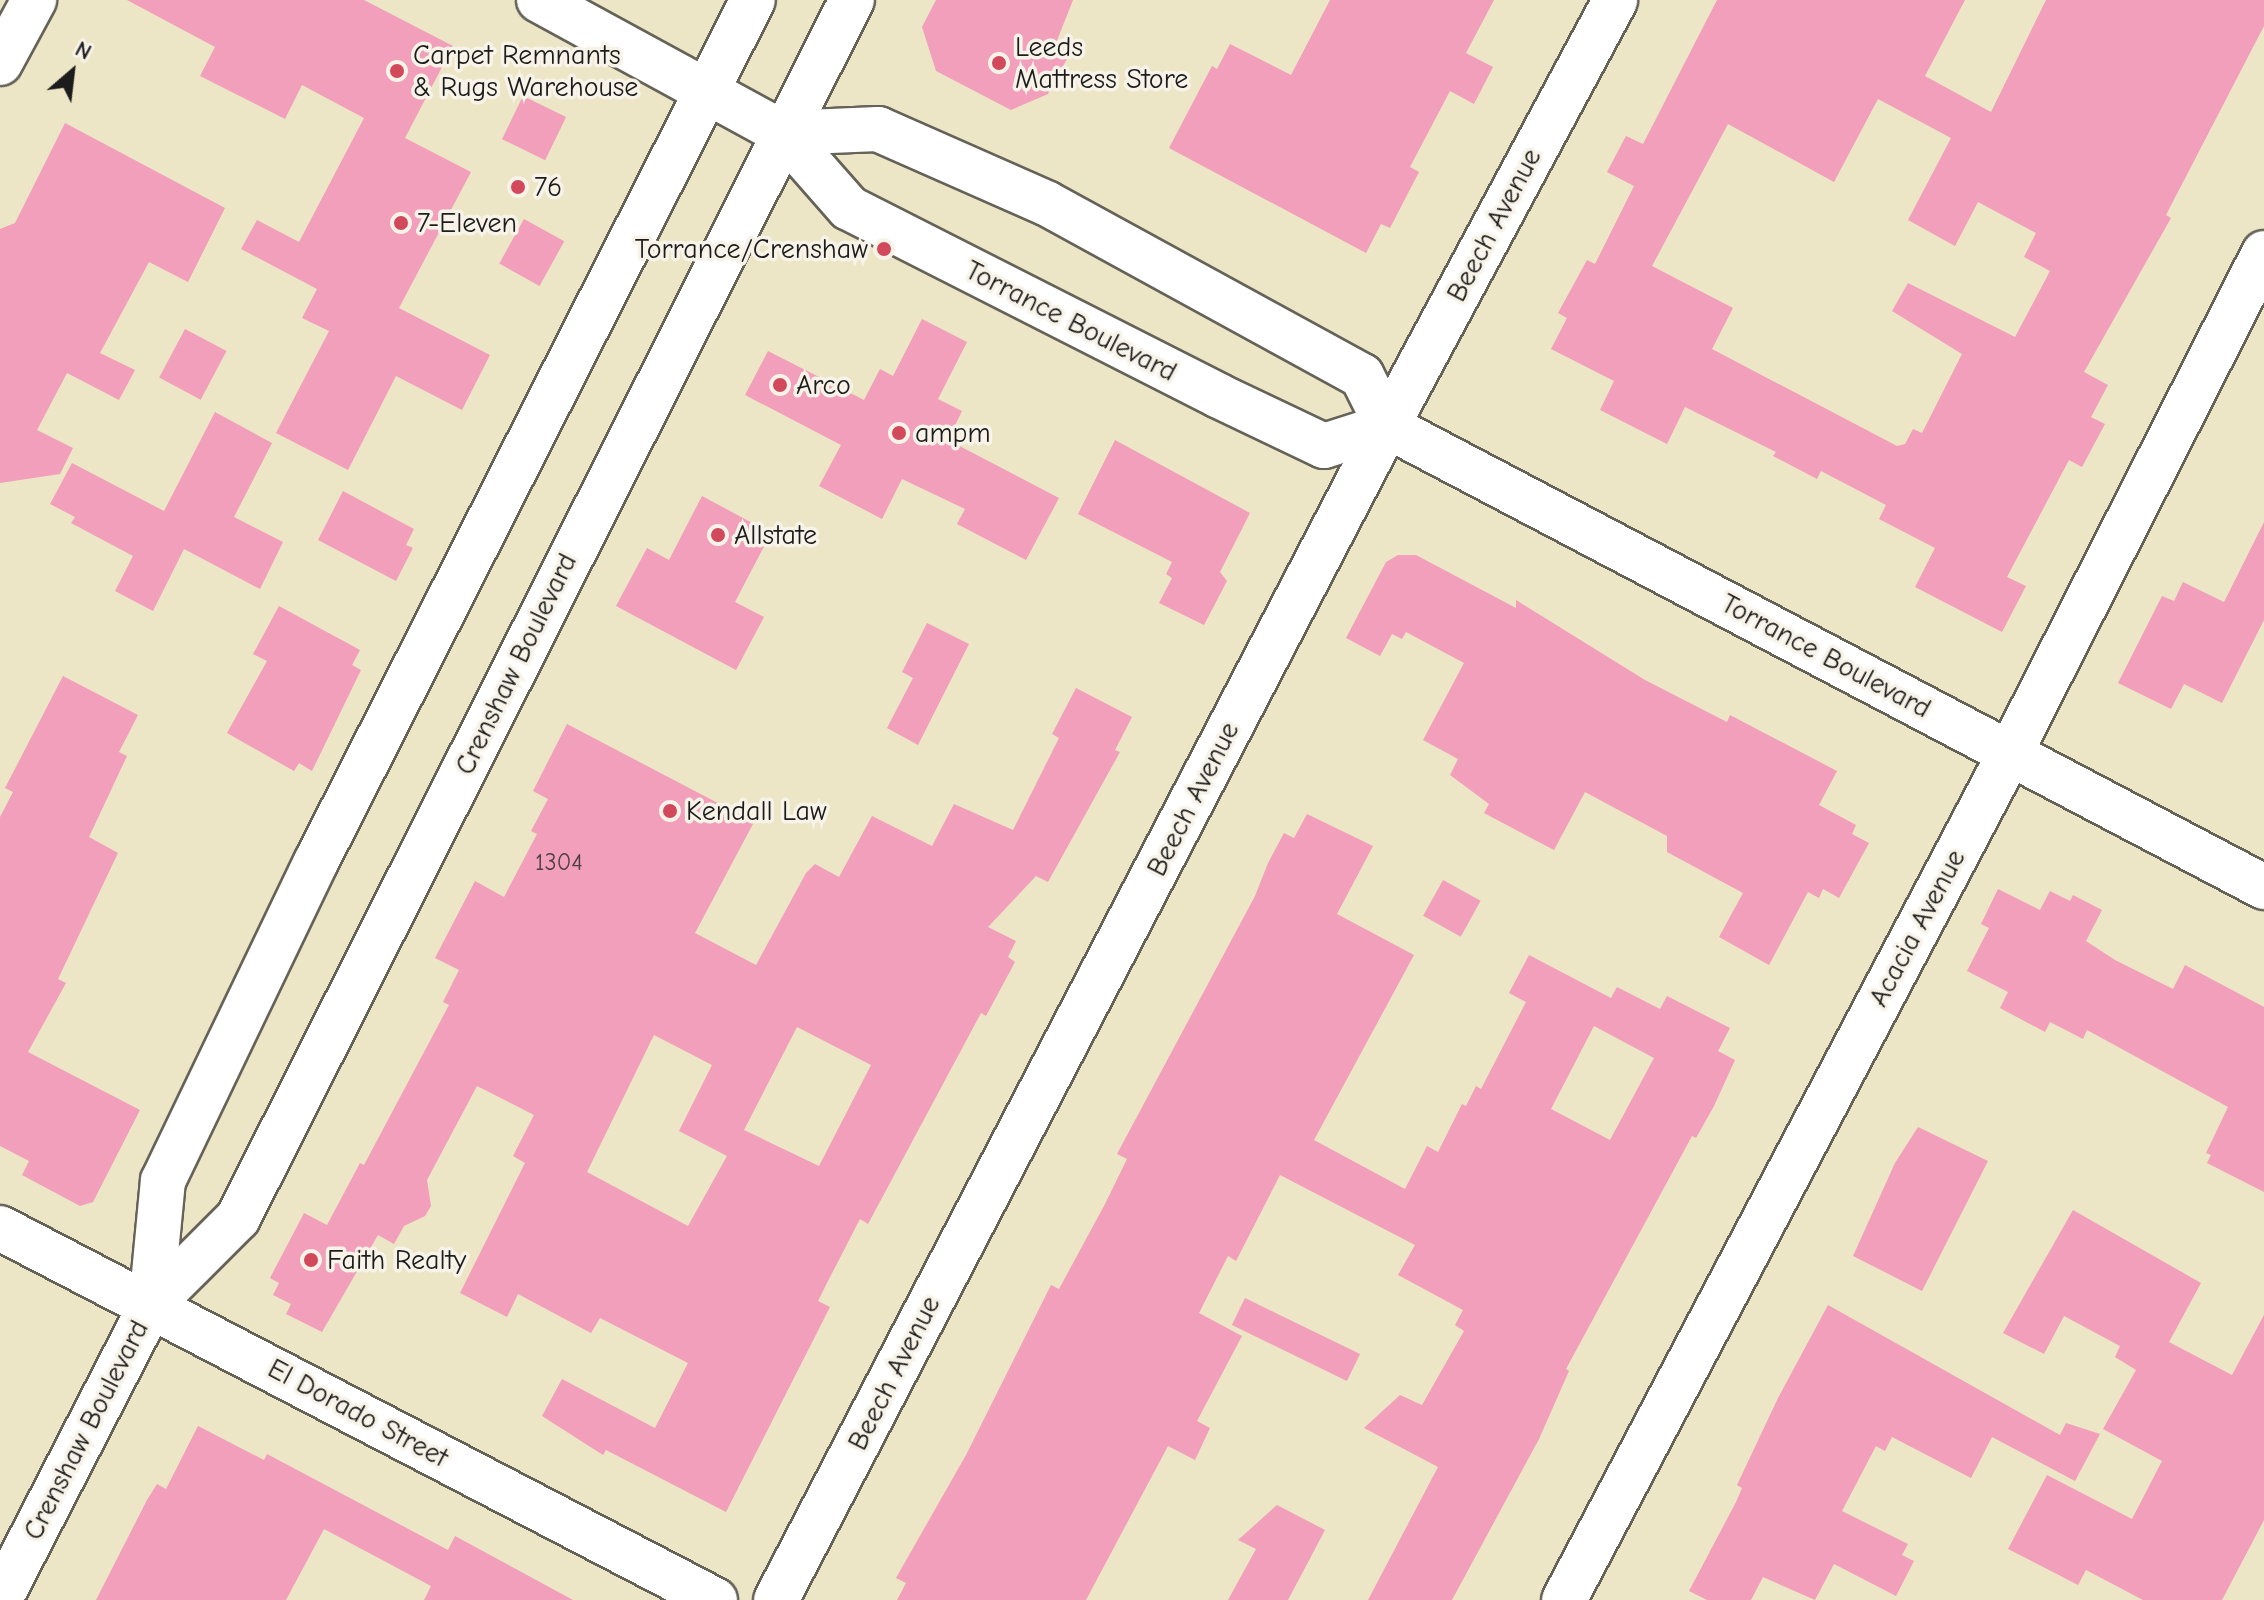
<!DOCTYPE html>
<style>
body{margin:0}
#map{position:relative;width:2264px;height:1600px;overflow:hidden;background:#ece5c6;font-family:"Comic Neue",sans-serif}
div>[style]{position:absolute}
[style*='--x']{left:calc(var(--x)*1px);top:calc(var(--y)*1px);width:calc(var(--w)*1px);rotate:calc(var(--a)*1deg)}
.building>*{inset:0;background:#f19fba;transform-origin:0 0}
.roads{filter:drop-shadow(2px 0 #656258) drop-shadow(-2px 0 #656258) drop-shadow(0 2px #656258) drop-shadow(0 -2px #656258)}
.street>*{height:44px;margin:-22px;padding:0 22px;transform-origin:22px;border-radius:22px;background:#fff}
.primary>*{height:44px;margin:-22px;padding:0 22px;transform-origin:22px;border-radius:22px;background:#fff}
.dots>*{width:22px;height:22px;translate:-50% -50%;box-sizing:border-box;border:4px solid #f7f3e8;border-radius:50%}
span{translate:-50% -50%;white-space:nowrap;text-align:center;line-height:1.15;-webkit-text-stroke:7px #f7f3e8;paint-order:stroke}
.number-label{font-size:24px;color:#513d44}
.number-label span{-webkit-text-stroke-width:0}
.poi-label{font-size:28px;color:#1c1c1c}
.left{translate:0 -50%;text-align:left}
.right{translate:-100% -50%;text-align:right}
.street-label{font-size:28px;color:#1c1c1c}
.north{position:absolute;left:32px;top:32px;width:80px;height:80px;-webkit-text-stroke:6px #f7f3e8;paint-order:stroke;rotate:28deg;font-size:22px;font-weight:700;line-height:32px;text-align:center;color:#1c1c1c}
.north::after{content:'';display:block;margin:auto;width:28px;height:36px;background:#1c1c1c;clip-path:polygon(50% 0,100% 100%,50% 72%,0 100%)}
</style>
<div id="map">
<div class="building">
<i style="clip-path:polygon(127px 0,364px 0,453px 46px,405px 138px,471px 172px,399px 308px,490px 355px,462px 410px,396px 376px,348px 470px,276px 433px,329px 331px,302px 318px,317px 289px,241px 249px,257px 220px,299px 242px,364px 118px,302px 85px,285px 119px,200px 76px,215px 47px)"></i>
<i style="clip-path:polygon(936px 0,1073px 0,1054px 48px,1069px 55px,1048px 94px,1011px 110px,936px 71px,922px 27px)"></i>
<i style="clip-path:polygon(1330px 0,1494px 0,1466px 53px,1493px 67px,1474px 104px,1450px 91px,1410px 167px,1419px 172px,1390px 228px,1381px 224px,1366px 253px,1169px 148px,1212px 66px,1217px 69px,1230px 44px,1291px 75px)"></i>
<i style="clip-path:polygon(evenodd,1717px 0,1965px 0,1925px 76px,1991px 112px,2046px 0,2264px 0,2264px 26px,2166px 215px,2171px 218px,2084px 372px,2108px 385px,2091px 417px,2105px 424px,2082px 467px,2069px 460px,2007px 577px,2026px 586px,2002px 632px,1915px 587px,1935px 548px,1879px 519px,1886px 505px,1821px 471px,1817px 479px,1773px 456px,1776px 452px,1685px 407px,1667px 444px,1600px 410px,1614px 381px,1551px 349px,1567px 318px,1558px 313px,1587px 260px,1595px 264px,1634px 186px,1607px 172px,1626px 136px,1643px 144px,1717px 0,1878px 99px,1951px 138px,1908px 220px,1955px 246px,1978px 202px,2036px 233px,2024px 257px,2050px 271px,2015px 337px,1908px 283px,1892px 311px,1962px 354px,1922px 433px,1913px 429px,1905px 444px,1897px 446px,1712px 349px,1733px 308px,1652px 266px,1728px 124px,1834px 182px,1878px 99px)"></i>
<i style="left:523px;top:96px;width:48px;height:48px;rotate:26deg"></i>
<i style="clip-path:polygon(65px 123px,225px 208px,188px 282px,149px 262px,100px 353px,135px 370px,119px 400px,67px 373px,37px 430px,73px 448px,60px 474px,0 483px,0 229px,15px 223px)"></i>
<i style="left:524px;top:219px;width:46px;height:51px;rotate:29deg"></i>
<i style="clip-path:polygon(922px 319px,967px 342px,938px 399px,962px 411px,948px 440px,1059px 498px,1026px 560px,957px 524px,965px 509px,902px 479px,882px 519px,819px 486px,841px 445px,745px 395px,768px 351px,864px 400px,880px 369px,893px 376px)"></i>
<i style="left:185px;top:329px;width:47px;height:55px;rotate:28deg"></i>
<i style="clip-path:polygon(215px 412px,272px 443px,234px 517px,283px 542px,260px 589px,184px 549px,153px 611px,115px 591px,133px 556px,71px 523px,75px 517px,50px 504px,72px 463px,164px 511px)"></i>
<i style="clip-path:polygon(1115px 440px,1250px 513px,1220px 572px,1227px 581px,1204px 625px,1159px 603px,1172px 578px,1166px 574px,1172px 562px,1078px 514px)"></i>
<i style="clip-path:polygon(343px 491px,414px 529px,406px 545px,413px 548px,396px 581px,318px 540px)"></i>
<i style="clip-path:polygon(702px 496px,771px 533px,735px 602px,764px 617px,736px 670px,616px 606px,647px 548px,669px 560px)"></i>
<i style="clip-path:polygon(2264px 522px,2264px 620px,2222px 703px,2184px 684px,2171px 709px,2118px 683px,2162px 596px,2174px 601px,2183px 582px,2224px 602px)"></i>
<i style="clip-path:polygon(1398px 555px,1416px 555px,1516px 608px,1516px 600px,1645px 680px,1727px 722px,1730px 715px,1837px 771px,1819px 805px,1856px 825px,1852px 834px,1869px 843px,1839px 898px,1823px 889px,1819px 898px,1808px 892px,1769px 965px,1719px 937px,1743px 893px,1667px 852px,1667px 836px,1585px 792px,1554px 850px,1484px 813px,1489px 804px,1450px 775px,1458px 759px,1423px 740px,1464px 663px,1406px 632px,1402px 639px,1392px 634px,1380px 656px,1346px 638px,1386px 562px)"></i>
<i style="clip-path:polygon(279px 606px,360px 650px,352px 665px,361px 670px,312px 771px,299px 763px,294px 771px,227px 733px,267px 661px,253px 654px)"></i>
<i style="clip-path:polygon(927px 623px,969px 644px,918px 745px,887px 728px,913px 678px,902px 672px)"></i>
<i style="clip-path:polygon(63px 676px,138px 715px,119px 752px,127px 756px,89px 837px,118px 853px,58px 979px,66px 983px,28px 1052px,140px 1110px,93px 1202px,80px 1206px,22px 1175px,29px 1161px,0 1146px,0 817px,13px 792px,5px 788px)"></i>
<i style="clip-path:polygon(evenodd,1076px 688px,1132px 717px,1115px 750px,1120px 752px,1048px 882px,1036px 876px,988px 927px,1016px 941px,1008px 957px,1015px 962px,986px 1016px,981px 1013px,868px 1224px,860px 1219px,827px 1283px,818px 1301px,830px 1307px,726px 1512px,606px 1450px,603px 1455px,542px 1416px,562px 1379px,655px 1428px,688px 1363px,600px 1318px,591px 1333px,518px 1294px,507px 1317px,460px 1293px,525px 1163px,513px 1156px,534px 1115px,477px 1086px,427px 1180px,431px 1206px,425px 1216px,404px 1226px,394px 1244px,378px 1235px,322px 1332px,286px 1314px,291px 1304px,273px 1295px,279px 1283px,270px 1278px,304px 1213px,327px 1225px,360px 1163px,364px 1165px,449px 1005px,443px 1002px,459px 970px,435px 958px,475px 881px,504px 897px,537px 834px,531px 831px,548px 799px,533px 791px,567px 724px,754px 822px,695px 933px,756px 965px,806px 873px,815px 864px,839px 877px,872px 816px,932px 846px,954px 804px,1013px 830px,1059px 738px,1052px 734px,1076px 688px,797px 1027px,871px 1065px,819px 1166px,744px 1130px,797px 1027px,1076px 688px,654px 1035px,712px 1065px,679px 1131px,727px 1156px,688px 1226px,587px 1172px,654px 1035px)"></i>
<i style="clip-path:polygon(evenodd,1307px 814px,1373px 846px,1337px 914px,1414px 955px,1314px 1140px,1405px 1189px,1427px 1146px,1438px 1152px,1462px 1104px,1466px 1106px,1476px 1086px,1481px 1089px,1526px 1002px,1509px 993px,1529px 955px,1611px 998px,1617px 987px,1660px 1009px,1667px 996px,1730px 1028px,1718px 1051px,1735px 1060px,1714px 1106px,1696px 1138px,1692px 1136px,1566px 1369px,1569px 1371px,1539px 1439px,1452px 1600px,1368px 1600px,1438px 1467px,1364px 1428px,1400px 1395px,1422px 1405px,1464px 1331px,1455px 1325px,1463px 1310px,1398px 1275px,1415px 1245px,1280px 1175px,1236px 1261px,1228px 1256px,1199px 1313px,1242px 1336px,1197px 1421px,1210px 1428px,1195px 1460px,1168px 1446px,1086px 1600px,897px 1600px,906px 1583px,896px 1578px,966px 1455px,1051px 1285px,1059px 1289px,1105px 1204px,1127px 1159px,1117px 1154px,1255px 896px,1268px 863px,1284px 833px,1294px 838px,1307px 814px,1594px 1026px,1654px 1058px,1610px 1140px,1551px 1109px,1594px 1026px)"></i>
<i style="left:1443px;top:880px;width:43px;height:41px;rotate:29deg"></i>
<i style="clip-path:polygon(1998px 889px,2040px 910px,2050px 891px,2070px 901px,2073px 895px,2102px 910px,2086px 941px,2115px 960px,2173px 989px,2185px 965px,2264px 1007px,2264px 1192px,2207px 1163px,2211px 1155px,2206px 1153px,2228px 1107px,2087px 1030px,2083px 1039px,2050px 1022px,2045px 1032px,2000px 1008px,2008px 992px,1967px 971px,1989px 928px,1981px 924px)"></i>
<i style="clip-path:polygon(1918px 1127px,1988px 1161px,1922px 1291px,1853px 1256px,1895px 1163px)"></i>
<i style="clip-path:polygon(2073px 1210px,2201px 1283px,2169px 1342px,2232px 1375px,2264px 1315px,2264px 1520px,2222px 1600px,2143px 1600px,2086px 1570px,2078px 1585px,2008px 1549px,2047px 1475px,2132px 1519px,2162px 1461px,2103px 1429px,2136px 1370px,2115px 1357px,2120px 1346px,2064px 1316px,2044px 1354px,2003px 1333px)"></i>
<i style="left:1245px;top:1298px;width:128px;height:30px;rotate:26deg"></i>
<i style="clip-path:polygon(1828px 1305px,2060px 1435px,2066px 1423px,2100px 1434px,2075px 1481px,1992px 1437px,1971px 1478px,1892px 1437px,1885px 1451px,1876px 1446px,1842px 1511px,1908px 1544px,1902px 1555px,1914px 1561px,1896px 1596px,1834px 1564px,1815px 1600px,1763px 1577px,1751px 1600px,1707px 1600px,1689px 1591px,1736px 1502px,1742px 1488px,1737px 1485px,1778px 1398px)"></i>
<i style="clip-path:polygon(198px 1426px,264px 1460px,267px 1454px,448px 1550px,455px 1536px,573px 1600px,424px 1600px,431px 1586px,324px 1529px,286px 1600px,96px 1600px,147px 1500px,157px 1484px,166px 1489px)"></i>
<i style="clip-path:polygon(1277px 1505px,1325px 1530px,1288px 1600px,1228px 1600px,1256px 1549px,1238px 1540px)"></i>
</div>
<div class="roads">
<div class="street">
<i style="--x:0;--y:63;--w:72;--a:-61.6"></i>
<i style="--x:0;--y:1228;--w:806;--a:27.49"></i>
<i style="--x:776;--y:1600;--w:1323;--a:-62.51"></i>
<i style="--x:1387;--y:426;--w:483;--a:-61.8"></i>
<i style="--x:1564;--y:1600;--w:955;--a:-62.23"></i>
<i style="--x:2009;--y:755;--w:563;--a:-63.07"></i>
</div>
<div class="primary">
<i style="--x:539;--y:0;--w:278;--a:28.6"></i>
<i style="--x:783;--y:133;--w:100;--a:48.7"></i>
<i style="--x:849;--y:208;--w:415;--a:26.9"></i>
<i style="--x:1219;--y:396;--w:116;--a:25.5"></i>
<i style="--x:1324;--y:446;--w:66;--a:-17.6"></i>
<i style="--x:783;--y:133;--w:95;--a:-2.4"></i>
<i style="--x:878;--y:129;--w:184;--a:23.8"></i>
<i style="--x:1046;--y:203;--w:360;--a:28.7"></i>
<i style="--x:1362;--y:376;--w:56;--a:63.4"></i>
<i style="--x:1387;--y:426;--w:991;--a:27.73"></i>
<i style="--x:151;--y:1305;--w:125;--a:-84.5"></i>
<i style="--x:163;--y:1181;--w:354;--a:-64.4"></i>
<i style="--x:316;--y:862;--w:966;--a:-63.12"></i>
<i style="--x:0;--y:1599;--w:331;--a:-62.8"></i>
<i style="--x:151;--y:1305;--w:123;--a:-45"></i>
<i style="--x:238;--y:1218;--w:1364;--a:-63.25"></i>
</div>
</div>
<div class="dots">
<i style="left:999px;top:63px;background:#d1495b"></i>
<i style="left:397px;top:71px;background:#d1495b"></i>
<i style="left:518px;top:187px;background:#d1495b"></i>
<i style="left:401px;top:223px;background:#d1495b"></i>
<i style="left:884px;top:249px;background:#d1495b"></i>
<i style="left:780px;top:385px;background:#d1495b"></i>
<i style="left:899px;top:433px;background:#d1495b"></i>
<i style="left:718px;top:535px;background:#d1495b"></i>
<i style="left:670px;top:811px;background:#d1495b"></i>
<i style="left:311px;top:1260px;background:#d1495b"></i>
</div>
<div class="number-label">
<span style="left:559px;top:863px">1304</span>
</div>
<div class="poi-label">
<span class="left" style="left:1015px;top:63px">Leeds<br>Mattress Store</span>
<span class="left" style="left:413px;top:71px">Carpet Remnants<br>&amp; Rugs Warehouse</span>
<span class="left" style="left:534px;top:187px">76</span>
<span class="left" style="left:417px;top:223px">7-Eleven</span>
<span class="right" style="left:868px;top:249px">Torrance/Crenshaw</span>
<span class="left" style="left:796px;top:385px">Arco</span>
<span class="left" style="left:915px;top:433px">ampm</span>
<span class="left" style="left:734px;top:535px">Allstate</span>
<span class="left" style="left:686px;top:811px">Kendall Law</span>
<span class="left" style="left:327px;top:1260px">Faith Realty</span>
</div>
<div class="street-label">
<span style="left:1494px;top:225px;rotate:-62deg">Beech Avenue</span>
<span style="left:1071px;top:321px;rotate:27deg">Torrance Boulevard</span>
<span style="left:1826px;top:656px;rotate:28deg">Torrance Boulevard</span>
<span style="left:516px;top:664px;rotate:-64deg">Crenshaw Boulevard</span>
<span style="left:1193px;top:799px;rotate:-63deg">Beech Avenue</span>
<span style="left:1917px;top:928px;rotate:-62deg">Acacia Avenue</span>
<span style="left:894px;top:1373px;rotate:-63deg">Beech Avenue</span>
<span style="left:358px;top:1413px;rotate:28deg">El Dorado Street</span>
<span style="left:86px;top:1430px;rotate:-63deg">Crenshaw Boulevard</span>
</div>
<div class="north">N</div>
</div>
